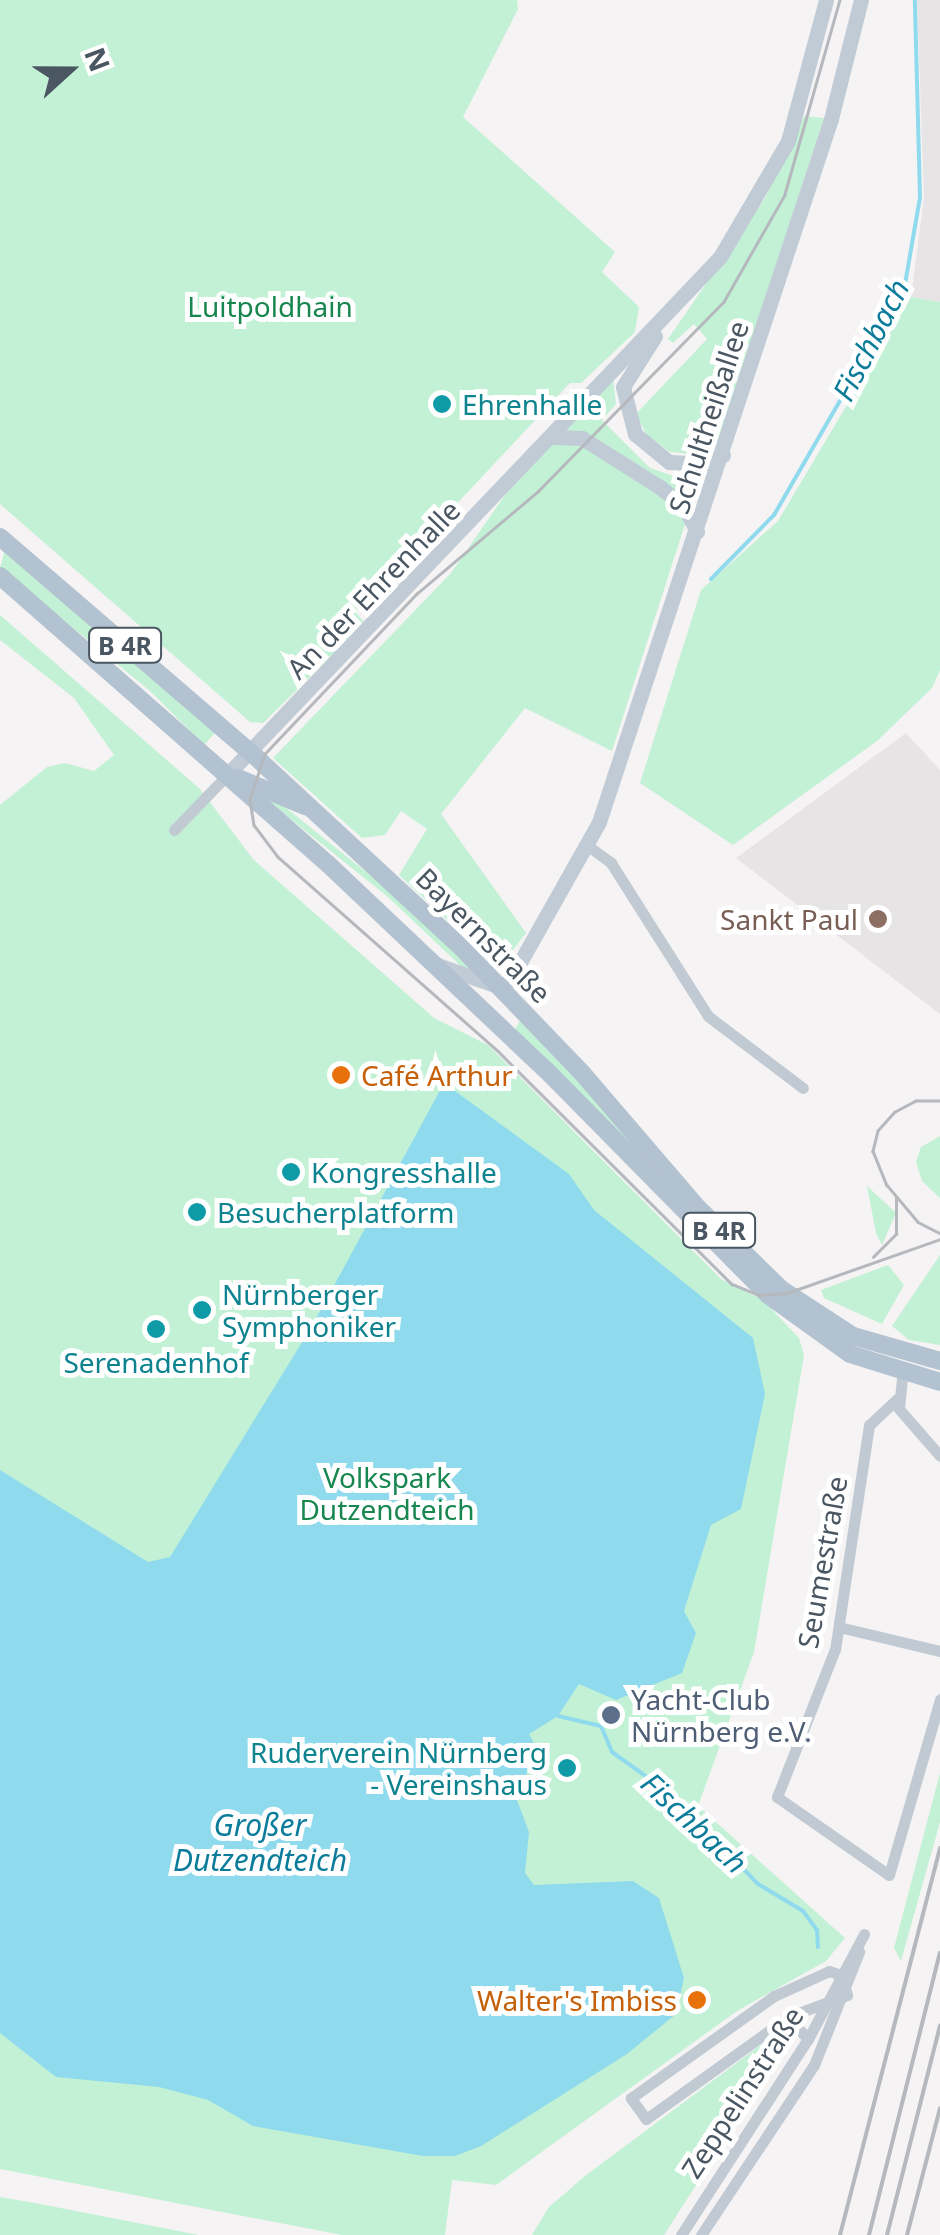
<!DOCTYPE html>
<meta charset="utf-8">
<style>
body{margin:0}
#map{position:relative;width:940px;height:2235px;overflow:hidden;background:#f5f3f3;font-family:"Noto Sans",sans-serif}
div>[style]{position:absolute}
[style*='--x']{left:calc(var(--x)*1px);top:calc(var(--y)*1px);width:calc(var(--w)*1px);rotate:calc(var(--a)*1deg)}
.education>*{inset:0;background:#e6e4e5}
.green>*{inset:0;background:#c3f1d5}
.water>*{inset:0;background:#90daee}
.stream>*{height:4px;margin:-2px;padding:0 2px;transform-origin:2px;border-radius:2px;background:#90daee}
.minor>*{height:11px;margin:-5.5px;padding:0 5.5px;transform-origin:5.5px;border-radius:5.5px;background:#c1cad2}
.secondary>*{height:15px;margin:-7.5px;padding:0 7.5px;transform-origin:7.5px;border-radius:7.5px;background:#c1cbd6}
.primary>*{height:18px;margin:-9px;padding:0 9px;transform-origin:9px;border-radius:9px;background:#b3c2d1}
.tram>*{height:2.5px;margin:-1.25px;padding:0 1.25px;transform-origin:1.25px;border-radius:1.25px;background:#b5b8bd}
.rail>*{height:4px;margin:-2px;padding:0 2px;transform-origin:2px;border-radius:2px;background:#b5b8bd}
.dots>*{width:28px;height:28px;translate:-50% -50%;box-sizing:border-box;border:5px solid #fff;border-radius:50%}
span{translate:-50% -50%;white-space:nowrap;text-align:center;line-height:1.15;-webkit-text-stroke:10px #fff;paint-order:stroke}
.shield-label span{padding:2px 8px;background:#fff;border:2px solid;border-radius:8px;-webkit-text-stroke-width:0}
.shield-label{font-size:25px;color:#4a5661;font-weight:700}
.park-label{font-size:28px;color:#17864f}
.culture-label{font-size:28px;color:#0d838f}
.left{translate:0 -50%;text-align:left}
.right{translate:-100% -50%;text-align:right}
.street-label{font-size:28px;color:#4a5661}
.education-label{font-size:28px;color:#785e54}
.food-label{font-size:28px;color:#c56008}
.service-label{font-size:28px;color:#4e5e75}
.water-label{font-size:30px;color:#0c7c9b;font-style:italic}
.north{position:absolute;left:20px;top:20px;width:100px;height:100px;-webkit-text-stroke:8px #fff;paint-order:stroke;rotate:69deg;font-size:28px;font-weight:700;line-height:40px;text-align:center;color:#4a5661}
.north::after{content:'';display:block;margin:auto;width:35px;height:45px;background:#4a5661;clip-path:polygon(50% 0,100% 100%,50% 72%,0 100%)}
</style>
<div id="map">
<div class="education">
<i style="clip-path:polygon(917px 0,940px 0,940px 302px,911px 297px,924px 197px)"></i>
<i style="clip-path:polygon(906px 733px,940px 770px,940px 1014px,736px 858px)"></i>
</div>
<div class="green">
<i style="clip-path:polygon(0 0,517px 0,518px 9px,463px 117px,615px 252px,602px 272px,639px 307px,635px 332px,581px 383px,570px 383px,355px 612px,365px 623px,263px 723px,250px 722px,0 504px)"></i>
<i style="clip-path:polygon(804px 116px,824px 118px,718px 442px,694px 454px,670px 452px,647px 436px,636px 414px,707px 339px,694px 324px,673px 343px,668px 339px,765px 198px)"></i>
<i style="clip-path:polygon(911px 297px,940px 302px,940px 670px,932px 688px,877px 741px,733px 845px,640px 783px,701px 590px,778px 521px)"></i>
<i style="clip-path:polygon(613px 379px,616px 404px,602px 420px,650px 468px,698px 484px,612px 751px,525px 708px,441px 814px,526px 933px,499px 968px,399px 875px,427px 829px,401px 811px,385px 835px,362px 838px,273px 758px,451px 573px,505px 495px)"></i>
<i style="clip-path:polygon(5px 549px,216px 732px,204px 745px,150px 691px,0 568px)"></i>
<i style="clip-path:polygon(0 615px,200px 789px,253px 859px,434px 1018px,488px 1045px,721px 1279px,763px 1300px,799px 1338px,804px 1355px,754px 1652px,698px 1806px,845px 1938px,826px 1961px,737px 2011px,496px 2185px,452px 2180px,445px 2235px,342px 2235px,0 2169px,0 805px,47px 767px,65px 763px,94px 771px,114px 755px,74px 698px,0 640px)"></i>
<i style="clip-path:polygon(270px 795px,406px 904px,477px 971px,465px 970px,388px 897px,267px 800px)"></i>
<i style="clip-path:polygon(523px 1016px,650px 1164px,514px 1031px)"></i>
<i style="clip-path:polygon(940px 1136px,940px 1198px,922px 1181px,916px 1162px,921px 1147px)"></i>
<i style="clip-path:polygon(867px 1186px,896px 1213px,882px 1245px,876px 1233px)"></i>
<i style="clip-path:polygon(940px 1255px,940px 1345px,909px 1340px,892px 1326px)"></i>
<i style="clip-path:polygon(888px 1265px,904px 1285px,882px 1324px,824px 1298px,821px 1290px)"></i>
<i style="clip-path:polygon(940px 1773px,940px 1822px,901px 1961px,894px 1948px)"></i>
<i style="clip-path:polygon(778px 2032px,787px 2038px,782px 2051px,664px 2235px,532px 2235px,549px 2207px,585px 2176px)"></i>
<i style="clip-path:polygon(0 2197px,40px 2204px,199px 2235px,0 2235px)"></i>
</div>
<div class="water">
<i style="clip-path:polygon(444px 1083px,569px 1174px,594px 1210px,753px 1338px,765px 1394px,741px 1509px,711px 1525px,684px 1611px,696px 1633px,682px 1673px,616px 1700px,579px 1684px,558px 1716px,529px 1734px,536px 1747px,517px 1800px,529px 1832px,525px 1873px,534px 1885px,633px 1881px,659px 1898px,684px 1978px,676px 2014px,627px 2054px,481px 2146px,455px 2156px,423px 2156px,253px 2126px,208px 2100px,159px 2087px,56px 2077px,0 2033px,0 1470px,148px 1562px,170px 1557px,312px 1326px)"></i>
</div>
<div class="stream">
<i style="--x:711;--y:579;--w:90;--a:-45.5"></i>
<i style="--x:774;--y:515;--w:260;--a:-60"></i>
<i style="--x:904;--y:290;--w:94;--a:-80.2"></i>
<i style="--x:920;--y:197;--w:197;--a:-91.5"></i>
<i style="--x:558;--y:1716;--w:44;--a:13.1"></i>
<i style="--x:601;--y:1726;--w:28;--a:67"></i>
<i style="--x:612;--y:1752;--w:74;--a:35.6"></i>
<i style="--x:672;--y:1795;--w:124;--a:46"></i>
<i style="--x:758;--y:1884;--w:52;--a:31"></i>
<i style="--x:803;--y:1911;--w:24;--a:54"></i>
<i style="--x:817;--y:1930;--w:17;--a:87"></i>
<i style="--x:701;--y:2170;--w:11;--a:-117"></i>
<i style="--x:696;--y:2160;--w:16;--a:-72"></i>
<i style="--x:701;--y:2145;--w:70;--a:-45.6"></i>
<i style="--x:750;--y:2095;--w:70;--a:-63.8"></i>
</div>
<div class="minor">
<i style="--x:174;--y:830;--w:78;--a:-46"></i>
<i style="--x:588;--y:846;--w:29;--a:36"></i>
<i style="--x:611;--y:863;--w:181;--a:57.6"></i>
<i style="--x:708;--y:1016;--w:119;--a:37.2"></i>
<i style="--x:903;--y:1368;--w:41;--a:95.6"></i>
<i style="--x:899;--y:1409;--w:62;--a:48.9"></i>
<i style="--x:897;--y:1399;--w:38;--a:137"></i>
<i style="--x:869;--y:1425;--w:227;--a:98.6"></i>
<i style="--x:835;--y:1649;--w:159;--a:111.4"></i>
<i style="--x:777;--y:1797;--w:136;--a:34.9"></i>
<i style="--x:889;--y:1875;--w:183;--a:-73.8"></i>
<i style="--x:839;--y:1627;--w:104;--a:13.4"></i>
<i style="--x:829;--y:1971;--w:13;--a:18"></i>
<i style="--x:841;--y:1975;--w:21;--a:73"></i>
<i style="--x:847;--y:1995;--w:63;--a:159.6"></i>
<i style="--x:788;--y:2017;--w:175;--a:144.3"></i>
<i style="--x:646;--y:2119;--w:26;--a:-126"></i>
<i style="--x:631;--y:2098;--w:176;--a:-35.5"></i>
<i style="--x:774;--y:1996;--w:60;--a:-24.4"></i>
<i style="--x:788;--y:2017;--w:30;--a:48"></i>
<i style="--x:681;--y:2235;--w:234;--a:-57.1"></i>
<i style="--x:808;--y:2039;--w:119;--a:-61.9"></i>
<i style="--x:701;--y:2235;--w:204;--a:-56.4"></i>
<i style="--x:814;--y:2065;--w:122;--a:-68.3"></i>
</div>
<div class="secondary">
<i style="--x:655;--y:336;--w:60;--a:122.1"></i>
<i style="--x:623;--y:387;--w:49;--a:75.7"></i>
<i style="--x:635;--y:434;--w:44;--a:39.5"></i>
<i style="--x:669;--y:462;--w:34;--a:3"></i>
<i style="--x:703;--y:464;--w:22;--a:-24"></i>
<i style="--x:554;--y:437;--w:28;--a:2"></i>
<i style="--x:582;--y:438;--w:93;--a:32.3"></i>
<i style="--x:661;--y:488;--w:28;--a:38"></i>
<i style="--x:683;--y:505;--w:30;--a:62"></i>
<i style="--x:228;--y:774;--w:714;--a:-46.42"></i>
<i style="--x:720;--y:257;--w:134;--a:-59.6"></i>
<i style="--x:788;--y:141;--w:146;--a:-74.9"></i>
<i style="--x:435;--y:964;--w:69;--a:19.5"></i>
<i style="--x:500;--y:987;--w:12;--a:-35"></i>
<i style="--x:510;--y:980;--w:181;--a:-60.6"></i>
<i style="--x:599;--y:822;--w:740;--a:-71.74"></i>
<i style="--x:831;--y:119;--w:123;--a:-75.9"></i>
</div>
<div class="primary">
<i style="--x:0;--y:537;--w:343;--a:40.7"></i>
<i style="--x:260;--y:761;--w:271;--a:42.8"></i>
<i style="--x:459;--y:945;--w:179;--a:46.1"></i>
<i style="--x:583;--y:1074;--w:177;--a:49.4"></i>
<i style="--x:698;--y:1208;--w:116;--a:44.3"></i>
<i style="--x:781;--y:1289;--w:86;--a:33.1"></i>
<i style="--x:853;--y:1336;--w:91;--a:16"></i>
<i style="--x:0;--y:576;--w:438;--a:41.3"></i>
<i style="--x:329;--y:865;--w:306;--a:43.4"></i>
<i style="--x:551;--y:1075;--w:309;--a:45.4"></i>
<i style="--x:768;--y:1295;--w:101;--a:35.7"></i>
<i style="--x:850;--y:1354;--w:94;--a:17.3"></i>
<i style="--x:238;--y:778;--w:73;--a:22.7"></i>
</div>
<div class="tram">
<i style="--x:840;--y:0;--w:203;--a:105.8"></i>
<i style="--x:785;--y:195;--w:123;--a:119.7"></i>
<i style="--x:724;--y:302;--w:264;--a:134.4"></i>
<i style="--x:539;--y:491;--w:160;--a:139.8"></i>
<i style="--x:417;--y:594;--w:221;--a:133.5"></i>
<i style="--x:265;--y:754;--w:48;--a:108.1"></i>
<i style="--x:250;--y:800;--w:25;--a:81"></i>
<i style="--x:254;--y:825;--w:39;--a:53"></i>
<i style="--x:277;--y:856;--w:293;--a:41.4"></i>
<i style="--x:497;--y:1050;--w:332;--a:44.9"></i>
<i style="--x:732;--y:1284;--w:29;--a:22"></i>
<i style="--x:759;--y:1295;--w:28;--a:-4"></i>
<i style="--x:787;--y:1293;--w:162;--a:-19.4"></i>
<i style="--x:940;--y:1101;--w:24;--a:180"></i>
<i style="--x:916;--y:1101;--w:24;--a:152"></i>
<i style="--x:895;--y:1112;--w:25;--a:132"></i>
<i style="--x:878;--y:1131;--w:21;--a:104"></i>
<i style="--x:873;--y:1151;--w:37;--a:68"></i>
<i style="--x:887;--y:1185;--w:48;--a:50"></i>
<i style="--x:918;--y:1222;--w:25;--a:27"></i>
<i style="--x:873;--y:1257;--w:33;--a:-45"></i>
<i style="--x:896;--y:1234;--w:36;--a:-90"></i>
</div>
<div class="rail">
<i style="--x:840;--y:2235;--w:400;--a:-75.5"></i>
<i style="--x:869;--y:2235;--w:291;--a:-75.9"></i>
<i style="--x:887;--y:2235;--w:216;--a:-75.8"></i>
<i style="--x:907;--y:2235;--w:131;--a:-75.4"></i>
</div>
<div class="dots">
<i style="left:442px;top:404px;background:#0f9aa8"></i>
<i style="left:878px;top:919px;background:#8d6e63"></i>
<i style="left:341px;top:1075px;background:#e8710a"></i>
<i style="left:291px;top:1172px;background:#0f9aa8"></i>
<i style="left:197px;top:1212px;background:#0f9aa8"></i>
<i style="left:202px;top:1310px;background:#0f9aa8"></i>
<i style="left:156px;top:1329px;background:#0f9aa8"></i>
<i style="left:611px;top:1715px;background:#5c6f8a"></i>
<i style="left:567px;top:1768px;background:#0f9aa8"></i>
<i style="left:697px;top:2000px;background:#e8710a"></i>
</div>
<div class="shield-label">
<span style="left:125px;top:645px">B 4R</span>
<span style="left:719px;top:1230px">B 4R</span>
</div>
<div class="park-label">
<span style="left:270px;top:306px">Luitpoldhain</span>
<span style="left:387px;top:1493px">Volkspark<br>Dutzendteich</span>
</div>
<div class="culture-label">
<span class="left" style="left:462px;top:404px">Ehrenhalle</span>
<span class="left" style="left:311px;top:1172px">Kongresshalle</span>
<span class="left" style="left:217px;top:1212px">Besucherplatform</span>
<span class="left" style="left:222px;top:1310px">Nürnberger<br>Symphoniker</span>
<span style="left:156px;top:1362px">Serenadenhof</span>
<span class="right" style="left:547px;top:1768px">Ruderverein Nürnberg<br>- Vereinshaus</span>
</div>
<div class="street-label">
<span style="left:708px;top:417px;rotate:-72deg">Schultheißallee</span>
<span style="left:373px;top:589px;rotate:-46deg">An der Ehrenhalle</span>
<span style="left:484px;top:935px;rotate:45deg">Bayernstraße</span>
<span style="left:822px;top:1562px;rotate:-80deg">Seumestraße</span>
<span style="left:742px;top:2092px;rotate:-57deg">Zeppelinstraße</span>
</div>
<div class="education-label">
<span class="right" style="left:858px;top:919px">Sankt Paul</span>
</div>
<div class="food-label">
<span class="left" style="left:361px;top:1075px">Café Arthur</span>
<span class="right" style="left:677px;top:2000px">Walter's Imbiss</span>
</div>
<div class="service-label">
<span class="left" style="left:631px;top:1715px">Yacht-Club<br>Nürnberg e.V.</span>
</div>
<div class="water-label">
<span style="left:871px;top:340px;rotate:-63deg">Fischbach</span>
<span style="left:694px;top:1823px;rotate:43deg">Fischbach</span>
<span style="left:260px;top:1842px">Großer<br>Dutzendteich</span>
</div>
<div class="north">N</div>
</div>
